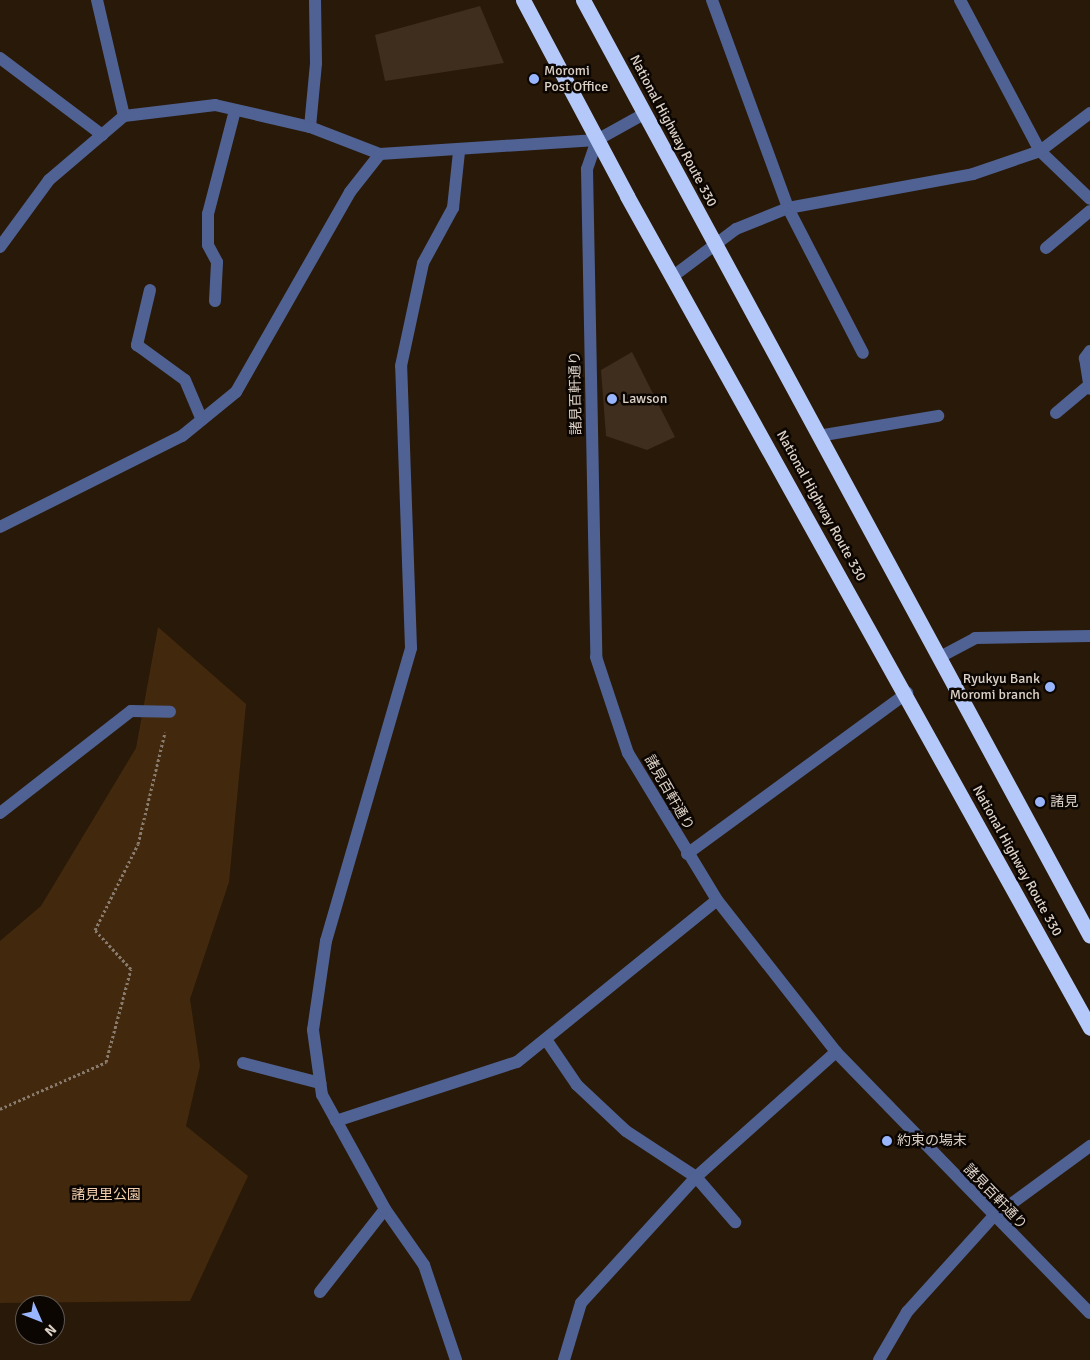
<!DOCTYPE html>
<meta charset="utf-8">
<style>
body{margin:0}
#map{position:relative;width:1090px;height:1360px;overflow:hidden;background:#291908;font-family:Signika,"Noto Sans JP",sans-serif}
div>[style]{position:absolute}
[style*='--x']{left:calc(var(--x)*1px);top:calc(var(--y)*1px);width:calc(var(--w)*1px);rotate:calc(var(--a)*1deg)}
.green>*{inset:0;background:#42280c}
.building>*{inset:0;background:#3f2d1d}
.path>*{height:3px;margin-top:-1.5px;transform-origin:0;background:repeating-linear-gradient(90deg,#887b6e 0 2.5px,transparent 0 5px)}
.minor>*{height:12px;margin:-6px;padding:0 6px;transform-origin:6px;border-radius:6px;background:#4f6293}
.highway>*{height:15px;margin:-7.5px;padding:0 7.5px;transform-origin:7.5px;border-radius:7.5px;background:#b4c9fa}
.dots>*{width:14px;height:14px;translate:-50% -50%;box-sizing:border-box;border:2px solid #0c0602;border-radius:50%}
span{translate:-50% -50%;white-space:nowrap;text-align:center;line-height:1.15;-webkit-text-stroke:5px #0c0602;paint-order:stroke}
.poi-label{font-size:14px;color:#dcd1c7}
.left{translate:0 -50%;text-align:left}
.right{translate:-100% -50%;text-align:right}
.street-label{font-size:14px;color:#dcd1c7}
.park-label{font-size:14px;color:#f3cfad}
.north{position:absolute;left:15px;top:1295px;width:50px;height:50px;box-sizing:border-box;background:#0c0602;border:1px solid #5f5751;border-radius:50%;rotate:134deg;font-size:14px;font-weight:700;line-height:20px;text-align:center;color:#dcd1c7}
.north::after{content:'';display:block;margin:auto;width:18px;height:22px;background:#98b5fd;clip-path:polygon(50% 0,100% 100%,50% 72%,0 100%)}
</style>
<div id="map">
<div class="green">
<i style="clip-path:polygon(158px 627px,246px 704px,229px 882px,190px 999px,200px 1066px,186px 1126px,248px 1176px,190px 1301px,0 1303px,0 941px,41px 906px,136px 748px)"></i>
</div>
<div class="building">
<i style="clip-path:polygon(480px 6px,504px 63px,385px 81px,375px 35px)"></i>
<i style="clip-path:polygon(632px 352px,675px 437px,647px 450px,606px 436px,601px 370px)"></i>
</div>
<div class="path">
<i style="--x:0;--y:1109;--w:116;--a:-23.9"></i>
<i style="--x:106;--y:1062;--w:96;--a:-75"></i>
<i style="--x:131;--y:969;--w:53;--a:-132.7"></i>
<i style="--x:95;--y:930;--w:96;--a:-63.4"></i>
<i style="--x:138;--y:844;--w:115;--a:-76.4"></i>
</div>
<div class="minor">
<i style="--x:97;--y:0;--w:119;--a:76.9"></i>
<i style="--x:712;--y:0;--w:221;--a:69.9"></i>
<i style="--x:788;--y:208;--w:163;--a:62.7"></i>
<i style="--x:960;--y:0;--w:171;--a:62.1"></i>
<i style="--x:1040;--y:151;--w:69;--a:43.8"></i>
<i style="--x:0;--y:58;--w:128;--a:37"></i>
<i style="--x:310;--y:127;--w:64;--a:-84.6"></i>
<i style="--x:316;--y:63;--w:63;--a:-90.9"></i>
<i style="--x:597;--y:140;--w:31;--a:109"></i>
<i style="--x:587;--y:169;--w:488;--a:88.9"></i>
<i style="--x:596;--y:657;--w:101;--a:71.6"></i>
<i style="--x:628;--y:753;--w:172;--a:58.8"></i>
<i style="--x:717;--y:900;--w:193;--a:51.9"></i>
<i style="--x:836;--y:1052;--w:364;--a:45.8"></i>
<i style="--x:0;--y:247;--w:83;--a:-53.8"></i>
<i style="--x:49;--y:180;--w:99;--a:-40.5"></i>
<i style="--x:124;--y:116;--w:92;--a:-6.9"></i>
<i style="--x:215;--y:105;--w:98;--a:13"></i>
<i style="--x:310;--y:127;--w:75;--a:21.1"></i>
<i style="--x:380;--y:154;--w:217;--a:-3.7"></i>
<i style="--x:597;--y:140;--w:54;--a:-29"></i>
<i style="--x:1046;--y:248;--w:57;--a:-40.1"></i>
<i style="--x:672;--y:277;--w:80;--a:-36.9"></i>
<i style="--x:736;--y:229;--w:56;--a:-22"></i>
<i style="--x:788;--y:208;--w:188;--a:-10.4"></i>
<i style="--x:973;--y:174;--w:71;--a:-18.9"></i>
<i style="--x:1040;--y:151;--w:63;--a:-37.2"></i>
<i style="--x:150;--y:290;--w:57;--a:103.3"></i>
<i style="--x:137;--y:345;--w:59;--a:36.1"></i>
<i style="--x:185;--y:380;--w:43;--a:67"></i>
<i style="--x:215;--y:301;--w:39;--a:-87"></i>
<i style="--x:217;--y:262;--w:19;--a:-118"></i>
<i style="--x:208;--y:245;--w:31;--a:-90"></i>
<i style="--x:208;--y:214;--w:107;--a:-75.4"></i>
<i style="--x:1090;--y:351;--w:9;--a:126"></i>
<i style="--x:1085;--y:358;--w:31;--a:81"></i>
<i style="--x:1056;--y:413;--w:39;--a:-40"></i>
<i style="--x:818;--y:436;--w:122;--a:-9.5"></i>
<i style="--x:0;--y:527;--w:203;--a:-26.6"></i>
<i style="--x:182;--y:436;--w:70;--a:-39.2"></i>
<i style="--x:236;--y:392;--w:230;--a:-60.3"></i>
<i style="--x:350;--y:192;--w:48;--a:-51.7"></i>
<i style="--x:940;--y:657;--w:40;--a:-28"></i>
<i style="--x:975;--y:638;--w:115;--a:-1"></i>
<i style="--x:0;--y:813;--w:166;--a:-37.9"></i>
<i style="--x:131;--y:711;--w:39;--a:1"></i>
<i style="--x:687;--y:854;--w:273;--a:-36.2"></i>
<i style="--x:547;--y:1041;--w:53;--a:55.7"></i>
<i style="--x:577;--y:1085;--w:67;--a:43.2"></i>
<i style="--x:626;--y:1131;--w:84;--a:33.3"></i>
<i style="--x:696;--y:1177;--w:60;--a:49.1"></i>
<i style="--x:243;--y:1063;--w:80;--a:14.6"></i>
<i style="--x:336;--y:1121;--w:190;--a:-18.1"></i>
<i style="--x:517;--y:1062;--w:257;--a:-39"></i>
<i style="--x:320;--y:1292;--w:105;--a:-51.9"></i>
<i style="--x:456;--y:1360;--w:100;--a:-108.6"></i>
<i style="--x:424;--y:1265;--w:68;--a:-124.9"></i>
<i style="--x:385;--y:1209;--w:130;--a:-118.9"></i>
<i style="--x:322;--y:1095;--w:66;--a:-97.9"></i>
<i style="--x:313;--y:1030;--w:90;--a:-81.7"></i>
<i style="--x:326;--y:941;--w:305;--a:-73.8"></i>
<i style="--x:411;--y:648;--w:282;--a:-92"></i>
<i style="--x:401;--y:366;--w:105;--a:-77.9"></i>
<i style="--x:423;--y:263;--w:63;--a:-61.4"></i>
<i style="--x:453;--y:208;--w:56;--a:-83.9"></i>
<i style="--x:564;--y:1360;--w:59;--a:-73.4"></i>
<i style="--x:581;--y:1303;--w:171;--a:-47.6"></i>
<i style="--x:696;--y:1177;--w:188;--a:-41.8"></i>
<i style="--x:879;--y:1360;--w:56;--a:-59.7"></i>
<i style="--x:907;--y:1312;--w:127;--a:-47.9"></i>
<i style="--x:992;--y:1218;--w:122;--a:-36.3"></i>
</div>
<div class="highway">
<i style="--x:523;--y:0;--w:222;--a:62"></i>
<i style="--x:627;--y:196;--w:952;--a:60.9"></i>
<i style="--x:583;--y:0;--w:1064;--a:61.56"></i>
</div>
<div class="dots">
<i style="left:534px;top:79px;background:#98b5fd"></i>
<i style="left:612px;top:399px;background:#98b5fd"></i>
<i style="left:1050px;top:687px;background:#98b5fd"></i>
<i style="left:1040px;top:802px;background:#98b5fd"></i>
<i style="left:887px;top:1141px;background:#98b5fd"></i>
</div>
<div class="poi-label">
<span class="left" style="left:544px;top:79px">Moromi<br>Post Office</span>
<span class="left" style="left:622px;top:399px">Lawson</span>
<span class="right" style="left:1040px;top:687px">Ryukyu Bank<br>Moromi branch</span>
<span class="left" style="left:1050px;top:802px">諸見</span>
<span class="left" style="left:897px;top:1141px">約束の場末</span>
</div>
<div class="street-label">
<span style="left:673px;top:131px;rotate:62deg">National Highway Route 330</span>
<span style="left:576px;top:393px;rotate:-91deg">諸見百軒通り</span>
<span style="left:821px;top:506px;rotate:61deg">National Highway Route 330</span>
<span style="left:669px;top:793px;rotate:60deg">諸見百軒通り</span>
<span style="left:1017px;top:861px;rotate:61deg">National Highway Route 330</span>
<span style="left:995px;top:1197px;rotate:46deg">諸見百軒通り</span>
</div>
<div class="park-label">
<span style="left:106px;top:1195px">諸見里公園</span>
</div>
<div class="north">N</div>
</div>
